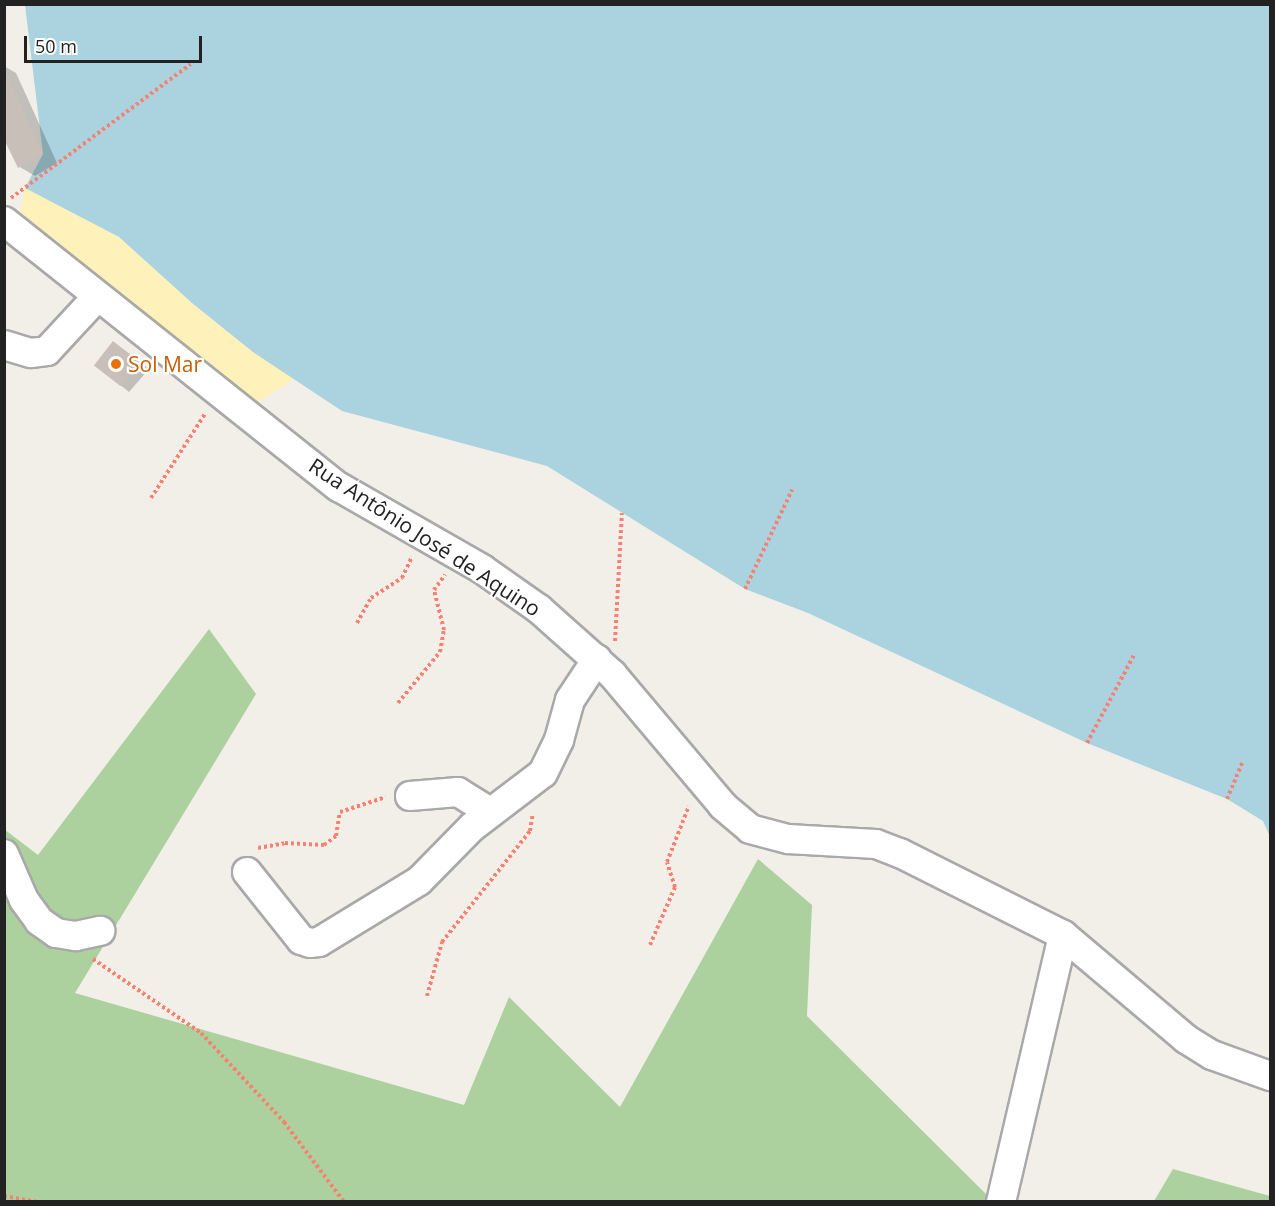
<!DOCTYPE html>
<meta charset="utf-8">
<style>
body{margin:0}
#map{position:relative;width:1275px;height:1206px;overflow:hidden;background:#f2efe9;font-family:"Open Sans",sans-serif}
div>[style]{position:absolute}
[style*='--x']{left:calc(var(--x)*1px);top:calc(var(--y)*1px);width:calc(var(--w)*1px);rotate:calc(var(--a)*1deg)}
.forest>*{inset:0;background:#add19e}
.sand>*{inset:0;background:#fff1ba}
.water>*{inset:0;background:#aad3df}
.shadow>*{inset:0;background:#0003}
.building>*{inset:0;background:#c7bfb8;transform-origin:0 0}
.path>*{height:4px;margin-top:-2px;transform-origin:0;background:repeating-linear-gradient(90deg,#fa8072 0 3px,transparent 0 6px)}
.roads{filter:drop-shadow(2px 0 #a9a9a9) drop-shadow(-2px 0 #a9a9a9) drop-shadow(0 2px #a9a9a9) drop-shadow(0 -2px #a9a9a9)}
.minor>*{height:28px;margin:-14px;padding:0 14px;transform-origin:14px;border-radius:14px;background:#fff}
.dots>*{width:16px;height:16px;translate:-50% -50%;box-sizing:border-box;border:3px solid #fff;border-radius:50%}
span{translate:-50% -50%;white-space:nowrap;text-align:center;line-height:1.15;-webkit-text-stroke:4.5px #fff;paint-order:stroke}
.food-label{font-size:21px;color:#c56008}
.left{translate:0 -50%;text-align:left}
.street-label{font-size:21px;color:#222}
.frame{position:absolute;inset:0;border:6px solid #222;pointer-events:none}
.scale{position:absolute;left:24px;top:36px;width:178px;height:27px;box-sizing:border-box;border:3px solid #222;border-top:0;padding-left:8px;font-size:18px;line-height:21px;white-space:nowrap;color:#222;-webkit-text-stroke:4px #fff;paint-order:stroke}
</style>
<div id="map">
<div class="forest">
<i style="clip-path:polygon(209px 629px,256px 694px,75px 993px,464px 1105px,509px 997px,620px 1107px,758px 859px,812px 905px,807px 1016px,993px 1201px,5px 1201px,4px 829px,38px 855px)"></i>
<i style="clip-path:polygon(1173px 1169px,1270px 1196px,1270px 1201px,1154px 1201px)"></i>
</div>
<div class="sand">
<i style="clip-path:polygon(25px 188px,119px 237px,192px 303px,294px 379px,257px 403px,19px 222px)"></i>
</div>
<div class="water">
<i style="clip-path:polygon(25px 5px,1270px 5px,1270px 837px,1263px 821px,1227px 799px,1087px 743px,808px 613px,745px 589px,547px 466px,342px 411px,253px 352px,192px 303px,119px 237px,25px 188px,43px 154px)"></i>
</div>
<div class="shadow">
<i style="clip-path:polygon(4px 66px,16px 73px,57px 163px,35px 176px,20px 167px,4px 136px)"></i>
<i style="clip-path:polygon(123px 349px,149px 369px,129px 392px,95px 365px)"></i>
</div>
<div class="building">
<i style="clip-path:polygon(4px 69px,43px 154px,18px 168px,4px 139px)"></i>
<i style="left:113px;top:341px;width:34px;height:31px;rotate:38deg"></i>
</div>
<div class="path">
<i style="--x:11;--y:198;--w:224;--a:-36.7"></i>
<i style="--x:151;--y:498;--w:100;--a:-57.3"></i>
<i style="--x:745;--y:589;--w:110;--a:-64.6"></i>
<i style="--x:357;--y:623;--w:29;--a:-61"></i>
<i style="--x:371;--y:598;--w:37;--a:-33"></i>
<i style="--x:402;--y:578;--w:23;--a:-65"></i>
<i style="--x:615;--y:641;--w:128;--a:-86.9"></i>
<i style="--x:398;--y:703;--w:66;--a:-50.5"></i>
<i style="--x:440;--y:652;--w:22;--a:-80"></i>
<i style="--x:444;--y:630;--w:41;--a:-104"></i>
<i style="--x:434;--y:590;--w:19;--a:-54"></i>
<i style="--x:1087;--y:743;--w:100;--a:-61.9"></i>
<i style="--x:1227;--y:799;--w:41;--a:-67.2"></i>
<i style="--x:258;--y:848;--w:27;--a:-10"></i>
<i style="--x:285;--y:843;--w:39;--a:3"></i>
<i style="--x:324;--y:845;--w:15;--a:-37"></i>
<i style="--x:336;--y:836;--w:24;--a:-81"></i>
<i style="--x:340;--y:812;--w:48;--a:-18.1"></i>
<i style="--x:650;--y:945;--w:63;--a:-66.7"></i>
<i style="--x:675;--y:887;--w:26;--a:-108"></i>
<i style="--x:667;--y:862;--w:60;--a:-68.6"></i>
<i style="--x:93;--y:959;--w:131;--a:34.4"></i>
<i style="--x:201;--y:1033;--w:122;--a:47"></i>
<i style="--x:284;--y:1122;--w:100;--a:53.1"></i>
<i style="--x:427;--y:996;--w:56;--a:-74.5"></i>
<i style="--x:442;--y:942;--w:142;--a:-51.6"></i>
<i style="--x:530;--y:831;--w:18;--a:-81"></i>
<i style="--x:4;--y:1196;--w:34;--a:10"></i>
</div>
<div class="roads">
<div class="minor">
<i style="--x:4;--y:221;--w:428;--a:38.5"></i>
<i style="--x:339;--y:487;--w:165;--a:29.8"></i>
<i style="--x:482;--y:569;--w:70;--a:35.1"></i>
<i style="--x:539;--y:609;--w:98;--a:41.7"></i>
<i style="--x:612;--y:674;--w:172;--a:49.9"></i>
<i style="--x:723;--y:806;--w:35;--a:40"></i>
<i style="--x:750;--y:829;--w:39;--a:15"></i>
<i style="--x:788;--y:839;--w:88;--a:3.3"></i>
<i style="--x:876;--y:844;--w:26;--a:21"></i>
<i style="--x:900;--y:853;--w:182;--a:26.7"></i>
<i style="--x:1063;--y:935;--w:161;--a:40.2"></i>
<i style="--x:1186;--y:1039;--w:31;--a:32"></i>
<i style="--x:1212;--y:1055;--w:62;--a:19.9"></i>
<i style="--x:4;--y:345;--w:28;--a:17"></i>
<i style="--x:31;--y:353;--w:16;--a:-7"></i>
<i style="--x:47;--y:351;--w:74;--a:-47.2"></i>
<i style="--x:410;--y:796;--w:48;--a:-4.8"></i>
<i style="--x:458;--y:792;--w:38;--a:32"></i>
<i style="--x:4;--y:854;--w:50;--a:66.5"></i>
<i style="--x:24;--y:900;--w:26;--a:54"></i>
<i style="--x:39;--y:921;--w:21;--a:35"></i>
<i style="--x:56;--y:933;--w:20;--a:9"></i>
<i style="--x:76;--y:936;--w:25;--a:-12"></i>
<i style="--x:247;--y:872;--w:87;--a:51.5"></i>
<i style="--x:301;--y:940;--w:9;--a:18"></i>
<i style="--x:310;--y:943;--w:9;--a:-6"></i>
<i style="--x:319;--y:942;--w:117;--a:-31.4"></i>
<i style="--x:419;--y:881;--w:76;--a:-45.5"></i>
<i style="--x:472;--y:827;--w:89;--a:-37.3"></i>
<i style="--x:543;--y:773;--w:37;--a:-64"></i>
<i style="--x:559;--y:740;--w:41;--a:-74.6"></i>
<i style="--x:570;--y:700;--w:49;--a:-56.6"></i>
<i style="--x:1001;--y:1202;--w:274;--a:-76.9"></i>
</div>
</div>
<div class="dots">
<i style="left:116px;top:364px;background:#e8710a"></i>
</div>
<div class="food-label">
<span class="left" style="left:128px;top:364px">Sol Mar</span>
</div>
<div class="street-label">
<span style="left:425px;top:537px;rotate:33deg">Rua Antônio José de Aquino</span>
</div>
<div class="frame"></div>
<div class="scale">50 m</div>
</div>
